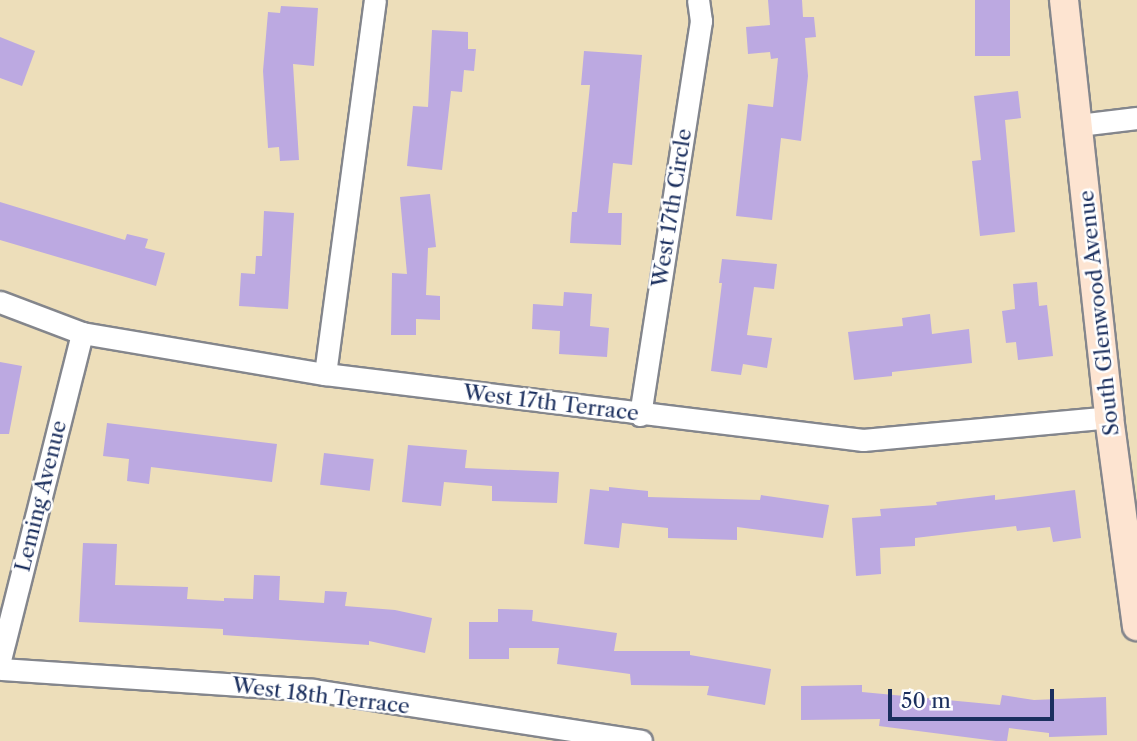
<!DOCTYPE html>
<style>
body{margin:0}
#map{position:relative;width:1137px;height:741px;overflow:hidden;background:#eddeba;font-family:"Libre Caslon Text",serif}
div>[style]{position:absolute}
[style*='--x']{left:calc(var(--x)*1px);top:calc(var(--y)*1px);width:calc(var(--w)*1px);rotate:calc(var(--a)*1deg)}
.building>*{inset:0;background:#bca9e1;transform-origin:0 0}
.roads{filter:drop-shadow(2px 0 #84868c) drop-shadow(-2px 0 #84868c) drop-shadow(0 2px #84868c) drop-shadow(0 -2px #84868c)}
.street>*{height:21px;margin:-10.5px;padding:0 10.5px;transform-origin:10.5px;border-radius:10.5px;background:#fff}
.secondary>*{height:28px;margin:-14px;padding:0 14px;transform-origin:14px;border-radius:14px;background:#fde4d1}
span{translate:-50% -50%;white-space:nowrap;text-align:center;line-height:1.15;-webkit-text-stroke:5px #fff;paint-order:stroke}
.street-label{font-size:21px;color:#1b2f5e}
.scale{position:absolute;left:888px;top:689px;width:166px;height:32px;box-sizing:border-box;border:4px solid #1b2f5e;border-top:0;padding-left:9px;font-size:21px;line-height:24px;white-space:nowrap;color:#1b2f5e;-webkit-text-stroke:5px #fff;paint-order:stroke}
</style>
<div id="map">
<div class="building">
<i style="clip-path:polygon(768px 0,802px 0,803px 17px,814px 17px,816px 37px,805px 38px,808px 76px,801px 141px,781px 138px,772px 220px,736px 216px,748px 104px,773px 107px,778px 58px,771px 59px,770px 52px,748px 54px,746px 27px,770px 25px)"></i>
<i style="left:975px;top:0;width:35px;height:56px"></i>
<i style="clip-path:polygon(281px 6px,318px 8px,314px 66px,293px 64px,299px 160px,280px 161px,279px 147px,268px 148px,263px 71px,268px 12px,280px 13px)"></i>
<i style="clip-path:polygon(432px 30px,468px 32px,468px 49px,476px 49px,474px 71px,464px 70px,462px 92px,451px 91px,442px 170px,407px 166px,413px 106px,428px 107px)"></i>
<i style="clip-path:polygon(0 37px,35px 51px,22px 86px,0 78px)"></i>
<i style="clip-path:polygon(584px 51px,642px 55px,632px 165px,613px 163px,608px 213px,622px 213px,621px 245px,570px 243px,572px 212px,577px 212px,590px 85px,581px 85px)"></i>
<i style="clip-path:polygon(1018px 91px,1021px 118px,1005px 120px,1015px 232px,980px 236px,972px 161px,981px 160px,974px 96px)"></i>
<i style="clip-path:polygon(430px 194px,436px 247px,428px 248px,426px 295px,440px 296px,440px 320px,416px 319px,416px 335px,391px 335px,392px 273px,407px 274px,400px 197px)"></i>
<i style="clip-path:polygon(0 202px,125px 240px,127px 234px,148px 239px,145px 248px,165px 253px,156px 286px,0 240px)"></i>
<i style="clip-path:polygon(264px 211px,294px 213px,288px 309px,239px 306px,241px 273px,255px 274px,256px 256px,262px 256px)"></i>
<i style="clip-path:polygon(722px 259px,777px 264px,774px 289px,754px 287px,747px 335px,772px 338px,767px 368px,743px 364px,741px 375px,711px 371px,722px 283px,719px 283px)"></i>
<i style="clip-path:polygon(1037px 282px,1039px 306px,1047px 305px,1053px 356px,1018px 360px,1016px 342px,1006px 343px,1002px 311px,1015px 309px,1013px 284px)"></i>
<i style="clip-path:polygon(564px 292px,592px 294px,590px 326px,609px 328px,607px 357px,559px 354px,560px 331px,532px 329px,533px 304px,563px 306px)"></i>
<i style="clip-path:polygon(930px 314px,932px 334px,969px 329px,972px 363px,892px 372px,892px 376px,854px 380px,848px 332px,903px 326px,902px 318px)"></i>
<i style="clip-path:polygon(0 362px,22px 366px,9px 434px,0 434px)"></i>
<i style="clip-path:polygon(107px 423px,277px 444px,272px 482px,151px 467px,149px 484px,127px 481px,129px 459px,103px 456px)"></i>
<i style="clip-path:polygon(408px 445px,467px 450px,465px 468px,559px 472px,557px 503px,492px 501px,492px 486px,444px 482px,441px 506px,402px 502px)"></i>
<i style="left:324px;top:453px;width:50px;height:32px;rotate:7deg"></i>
<i style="clip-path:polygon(609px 487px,648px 491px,648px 497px,760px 500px,761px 495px,829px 505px,823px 538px,737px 527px,737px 540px,668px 538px,668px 528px,622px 523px,619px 548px,584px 544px,590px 489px,609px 491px)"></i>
<i style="clip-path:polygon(1075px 490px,1081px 538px,1053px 542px,1050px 527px,1017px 531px,1016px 526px,915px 538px,915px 546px,880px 548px,881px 574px,856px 576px,852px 518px,881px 516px,880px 509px,937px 505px,936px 502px,995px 495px,995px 500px)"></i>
<i style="clip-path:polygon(83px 543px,117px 544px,115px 585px,188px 587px,187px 599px,224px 601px,224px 598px,253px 599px,254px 575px,280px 576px,279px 600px,324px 603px,325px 591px,347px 592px,345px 606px,395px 610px,432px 618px,425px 653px,369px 641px,369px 645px,223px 635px,223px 629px,79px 622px)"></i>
<i style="clip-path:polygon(498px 609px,533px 610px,532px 621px,617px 633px,614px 651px,690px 651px,690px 655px,771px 669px,765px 705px,707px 695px,709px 686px,631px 685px,630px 674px,557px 664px,559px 648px,509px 648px,509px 659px,469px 659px,469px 622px,498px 622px)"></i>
<i style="clip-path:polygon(862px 685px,862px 692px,1000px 705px,1002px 695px,1034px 700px,1106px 697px,1107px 735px,1049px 737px,1049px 733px,1009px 728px,1007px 741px,996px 741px,879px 726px,880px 719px,801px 720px,801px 686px)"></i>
</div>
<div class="roads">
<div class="street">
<i style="--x:1079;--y:125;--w:58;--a:-6.9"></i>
<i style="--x:0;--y:302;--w:88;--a:20.7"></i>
<i style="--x:82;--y:333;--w:246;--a:9.6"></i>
<i style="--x:325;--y:374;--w:542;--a:6.99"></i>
<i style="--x:863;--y:440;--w:247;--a:-5.3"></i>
<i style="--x:325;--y:374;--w:377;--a:-82.4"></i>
<i style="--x:640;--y:415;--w:399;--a:-81.2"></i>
<i style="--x:701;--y:21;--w:21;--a:-98"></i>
<i style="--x:0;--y:660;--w:337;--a:-75.9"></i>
<i style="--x:0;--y:669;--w:314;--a:3.8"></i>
<i style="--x:313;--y:690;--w:332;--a:8.8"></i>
</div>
<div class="secondary">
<i style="--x:1064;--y:0;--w:419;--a:83.8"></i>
<i style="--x:1109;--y:417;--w:211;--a:82.4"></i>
</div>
</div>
<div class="street-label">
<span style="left:672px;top:208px;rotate:-81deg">West 17th Circle</span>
<span style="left:1099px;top:313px;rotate:-96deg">South Glenwood Avenue</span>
<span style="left:551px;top:403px;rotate:7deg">West 17th Terrace</span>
<span style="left:41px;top:496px;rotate:-76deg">Leming Avenue</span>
<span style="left:321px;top:696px;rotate:7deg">West 18th Terrace</span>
</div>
<div class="scale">50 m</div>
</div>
